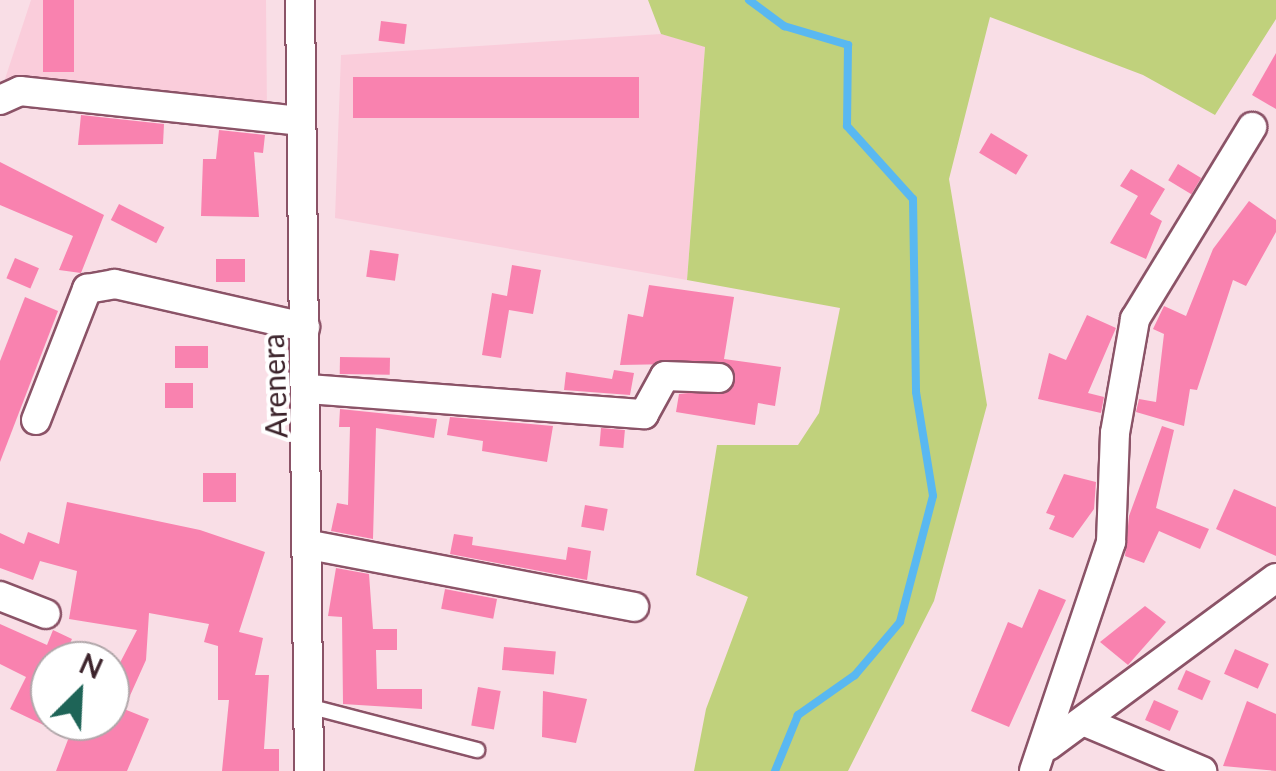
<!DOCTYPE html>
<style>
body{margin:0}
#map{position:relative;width:1276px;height:771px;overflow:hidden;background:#f9dee6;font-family:Lato,sans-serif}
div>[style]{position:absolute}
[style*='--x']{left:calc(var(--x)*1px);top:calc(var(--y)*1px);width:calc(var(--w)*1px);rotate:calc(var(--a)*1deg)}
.built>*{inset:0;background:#facddb}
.green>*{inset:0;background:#c0d17c}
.stream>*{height:8px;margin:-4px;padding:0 4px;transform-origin:4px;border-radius:4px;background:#59b8f1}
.building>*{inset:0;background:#f982af;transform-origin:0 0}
.roads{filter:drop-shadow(2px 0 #8b5367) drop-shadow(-2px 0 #8b5367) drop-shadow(0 2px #8b5367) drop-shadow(0 -2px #8b5367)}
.service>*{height:14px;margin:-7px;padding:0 7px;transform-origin:7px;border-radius:7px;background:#fff}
.minor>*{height:28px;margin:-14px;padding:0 14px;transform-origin:14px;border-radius:14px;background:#fff}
span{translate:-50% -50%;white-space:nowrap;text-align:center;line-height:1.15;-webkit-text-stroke:8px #fff;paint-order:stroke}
.street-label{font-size:30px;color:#3c232b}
.north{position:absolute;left:30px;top:641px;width:100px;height:100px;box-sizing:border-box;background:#fff;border:2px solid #b1a7aa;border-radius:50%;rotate:24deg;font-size:28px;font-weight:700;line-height:40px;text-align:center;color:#3c232b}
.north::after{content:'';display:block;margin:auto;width:35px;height:45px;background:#1e6457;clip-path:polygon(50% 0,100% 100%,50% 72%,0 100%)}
</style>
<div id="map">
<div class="built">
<i style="clip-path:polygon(31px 0,266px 0,267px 114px,5px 79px)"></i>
<i style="clip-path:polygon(661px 34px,705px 46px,687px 280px,335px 218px,341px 55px)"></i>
</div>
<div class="green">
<i style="clip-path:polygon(648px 0,1276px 0,1276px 19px,1215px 115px,1143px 75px,990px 17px,949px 179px,987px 405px,934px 601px,848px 771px,694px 771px,706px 709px,748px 597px,696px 575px,717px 445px,798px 445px,819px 413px,840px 308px,687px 280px,705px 47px,661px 34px)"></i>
</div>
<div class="stream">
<i style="--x:749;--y:0;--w:44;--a:36.6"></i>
<i style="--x:784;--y:26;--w:67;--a:16.5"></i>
<i style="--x:848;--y:45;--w:81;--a:90.7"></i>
<i style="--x:847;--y:126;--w:98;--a:47.9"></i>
<i style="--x:913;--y:199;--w:193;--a:89.1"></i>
<i style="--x:916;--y:392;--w:105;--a:80.7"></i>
<i style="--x:933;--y:496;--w:130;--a:104.7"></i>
<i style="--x:900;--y:622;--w:70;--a:130.3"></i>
<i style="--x:855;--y:675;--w:70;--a:144.9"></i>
<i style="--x:798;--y:715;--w:61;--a:112.3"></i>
</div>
<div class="building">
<i style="left:43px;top:0;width:31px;height:72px"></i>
<i style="left:381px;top:21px;width:26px;height:20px;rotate:7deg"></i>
<i style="clip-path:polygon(1276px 53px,1276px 109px,1252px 95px)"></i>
<i style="left:639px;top:77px;width:41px;height:286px;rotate:90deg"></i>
<i style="clip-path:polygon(81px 115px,164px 124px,163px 144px,78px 145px)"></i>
<i style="clip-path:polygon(219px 130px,265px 135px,263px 153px,254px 152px,259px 217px,201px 216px,203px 159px,216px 159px)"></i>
<i style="left:991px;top:133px;width:43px;height:23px;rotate:31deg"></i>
<i style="clip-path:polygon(0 162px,104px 215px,81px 273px,59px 270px,73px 236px,0 205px)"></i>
<i style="left:1178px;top:164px;width:27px;height:19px;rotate:31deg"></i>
<i style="clip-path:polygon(1131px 169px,1165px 189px,1150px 214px,1162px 221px,1146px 259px,1110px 243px,1138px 196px,1120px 186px)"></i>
<i style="clip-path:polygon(1249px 201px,1276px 220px,1276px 232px,1246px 286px,1233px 280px,1197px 390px,1190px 389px,1184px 426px,1136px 412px,1139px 399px,1156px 402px,1164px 334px,1153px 329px,1164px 306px,1186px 316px,1213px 249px)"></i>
<i style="left:119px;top:204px;width:51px;height:18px;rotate:27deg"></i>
<i style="left:370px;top:250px;width:29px;height:27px;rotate:8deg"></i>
<i style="left:15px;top:258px;width:26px;height:22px;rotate:23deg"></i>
<i style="left:216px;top:259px;width:29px;height:23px"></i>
<i style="clip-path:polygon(512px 265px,541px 270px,533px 314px,509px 310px,501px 358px,482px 355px,492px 293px,507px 296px)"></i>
<i style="clip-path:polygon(649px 285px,734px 297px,724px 359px,781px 367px,775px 406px,758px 403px,755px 425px,676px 412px,679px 394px,733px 388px,727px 363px,620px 365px,628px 314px,643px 317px)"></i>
<i style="clip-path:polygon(25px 297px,58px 311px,0 462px,0 361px)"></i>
<i style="clip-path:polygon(1087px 315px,1116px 328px,1088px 393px,1104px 397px,1101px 413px,1038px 399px,1049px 353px,1066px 360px)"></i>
<i style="left:175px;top:346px;width:33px;height:22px"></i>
<i style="left:340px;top:357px;width:50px;height:17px;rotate:1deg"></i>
<i style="clip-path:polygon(614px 370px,634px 373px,630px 395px,564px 390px,566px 372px,612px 379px)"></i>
<i style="left:165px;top:383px;width:28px;height:25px"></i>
<i style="clip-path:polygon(340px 409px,437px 419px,434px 438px,376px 428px,373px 539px,331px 531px,337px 503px,348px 505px,350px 427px,339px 427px)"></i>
<i style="clip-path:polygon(450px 417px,553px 426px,547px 462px,482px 451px,483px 441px,447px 435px)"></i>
<i style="clip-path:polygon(1162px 426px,1174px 430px,1156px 508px,1209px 529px,1200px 549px,1159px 531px,1144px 563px,1125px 556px,1129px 516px)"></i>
<i style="left:601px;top:428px;width:24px;height:18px;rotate:5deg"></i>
<i style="left:236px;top:473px;width:29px;height:33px;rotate:90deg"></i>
<i style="clip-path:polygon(1064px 474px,1096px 482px,1094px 509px,1073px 538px,1049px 529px,1055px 516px,1046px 513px)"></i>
<i style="clip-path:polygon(1234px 489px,1276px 507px,1276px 556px,1216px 529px)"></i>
<i style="clip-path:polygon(67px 502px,200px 530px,265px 552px,239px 632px,263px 638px,255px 675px,269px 675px,264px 749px,279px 749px,279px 771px,222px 771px,229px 700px,218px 700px,218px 646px,204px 642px,209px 624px,149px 613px,146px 660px,124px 709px,149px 719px,127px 771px,56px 771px,69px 737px,10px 709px,26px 677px,0 664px,0 624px,47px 645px,53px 630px,72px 639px,62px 661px,50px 661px,50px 721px,110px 721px,110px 682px,137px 630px,69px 619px,77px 571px,40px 561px,33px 580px,0 568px,0 533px,24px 544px,28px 532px,59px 544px)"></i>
<i style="left:585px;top:505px;width:23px;height:22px;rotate:10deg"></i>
<i style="clip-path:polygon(454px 534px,473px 537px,472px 545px,566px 560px,568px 547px,591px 551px,587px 580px,450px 554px)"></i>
<i style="clip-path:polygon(336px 568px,369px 574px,373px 629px,397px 629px,397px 650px,376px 650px,377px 689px,422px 689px,422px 709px,343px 704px,342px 617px,328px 616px)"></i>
<i style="left:445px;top:589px;width:53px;height:20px;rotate:11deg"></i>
<i style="clip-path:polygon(1039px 589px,1066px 600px,1009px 727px,971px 711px,1008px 622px,1022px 628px)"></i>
<i style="clip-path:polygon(1145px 606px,1166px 622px,1128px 665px,1100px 642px)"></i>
<i style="left:504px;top:647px;width:52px;height:23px;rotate:5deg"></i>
<i style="left:1235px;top:649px;width:37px;height:27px;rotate:24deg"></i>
<i style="left:1186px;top:670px;width:27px;height:21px;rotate:24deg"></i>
<i style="left:478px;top:687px;width:23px;height:39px;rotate:10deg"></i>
<i style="clip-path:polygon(543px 691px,587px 699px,576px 743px,542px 737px)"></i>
<i style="left:1154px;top:700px;width:27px;height:22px;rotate:24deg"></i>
<i style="clip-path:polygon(1247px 701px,1276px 714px,1276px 771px,1223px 766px)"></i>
</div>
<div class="roads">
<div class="service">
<i style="--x:308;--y:706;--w:175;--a:14.6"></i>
</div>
<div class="minor">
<i style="--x:300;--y:0;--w:771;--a:89.33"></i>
<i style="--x:0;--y:100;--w:22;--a:-24"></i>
<i style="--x:20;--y:91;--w:281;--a:6.1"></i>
<i style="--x:308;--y:389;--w:337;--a:4.3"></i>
<i style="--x:644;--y:414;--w:43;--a:-61.1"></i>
<i style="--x:665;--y:376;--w:54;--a:2.1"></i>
<i style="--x:36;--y:420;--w:141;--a:-68.7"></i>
<i style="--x:87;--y:289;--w:28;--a:-10"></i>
<i style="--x:115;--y:284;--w:195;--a:12.8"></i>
<i style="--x:310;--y:545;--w:330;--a:10.8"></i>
<i style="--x:0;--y:596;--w:49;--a:21.4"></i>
<i style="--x:1088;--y:723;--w:124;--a:22.8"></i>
<i style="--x:1048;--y:746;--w:283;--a:-36.4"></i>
<i style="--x:1034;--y:771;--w:242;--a:-71.4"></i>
<i style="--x:1111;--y:542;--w:109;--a:-87.9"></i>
<i style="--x:1115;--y:433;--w:116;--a:-80"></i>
<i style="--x:1135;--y:319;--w:225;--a:-58.6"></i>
</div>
</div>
<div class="street-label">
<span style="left:274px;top:386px;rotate:-92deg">Arenera</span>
</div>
<div class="north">N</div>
</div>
